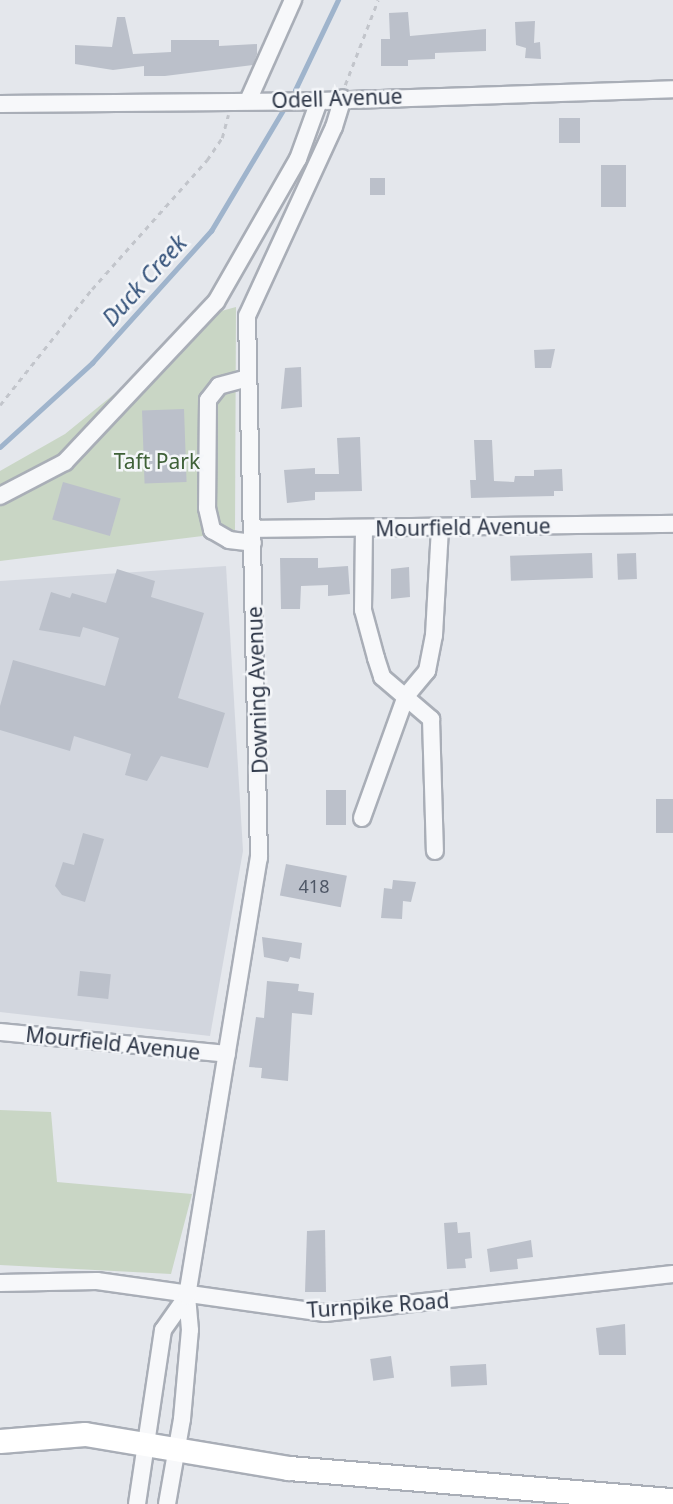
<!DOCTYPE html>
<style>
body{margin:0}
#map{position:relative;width:673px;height:1504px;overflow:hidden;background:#e4e7ec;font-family:"Noto Sans",sans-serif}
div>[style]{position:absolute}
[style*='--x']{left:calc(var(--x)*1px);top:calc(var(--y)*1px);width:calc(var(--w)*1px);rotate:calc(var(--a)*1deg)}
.built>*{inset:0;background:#d2d6de}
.green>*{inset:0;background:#c9d6c5}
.stream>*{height:4.5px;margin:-2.25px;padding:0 2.25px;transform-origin:2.25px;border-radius:2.25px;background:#9fb4cc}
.building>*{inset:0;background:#bbc0ca;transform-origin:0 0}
.path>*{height:2.5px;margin-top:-1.25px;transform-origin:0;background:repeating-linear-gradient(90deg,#c2c5cb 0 5px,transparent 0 10px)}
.roads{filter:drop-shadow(2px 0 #a9aeb7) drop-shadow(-2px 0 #a9aeb7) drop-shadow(0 2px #a9aeb7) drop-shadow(0 -2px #a9aeb7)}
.minor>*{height:16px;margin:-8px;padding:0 8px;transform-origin:8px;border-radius:8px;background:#f7f8fa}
.highway>*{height:23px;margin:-11.5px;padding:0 11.5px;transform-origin:11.5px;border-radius:11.5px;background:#fff}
span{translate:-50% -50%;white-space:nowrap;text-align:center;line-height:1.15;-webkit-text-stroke:5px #f4f6f9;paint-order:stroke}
.number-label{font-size:18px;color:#4f5766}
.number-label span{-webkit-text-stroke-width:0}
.street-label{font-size:21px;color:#2b3445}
.park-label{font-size:21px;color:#3f6138}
.water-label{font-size:23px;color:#34527a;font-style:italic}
</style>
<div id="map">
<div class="built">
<i style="clip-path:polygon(226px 566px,243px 851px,210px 1036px,0 1012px,0 581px)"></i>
</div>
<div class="green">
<i style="clip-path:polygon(236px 307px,235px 532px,0 561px,0 471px,65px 434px,214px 313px)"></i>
<i style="clip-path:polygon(0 1110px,51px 1112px,57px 1182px,192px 1194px,171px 1274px,0 1265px)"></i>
</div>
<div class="stream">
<i style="--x:295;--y:90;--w:100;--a:-64.5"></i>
<i style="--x:0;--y:447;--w:125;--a:-42.4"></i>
<i style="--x:92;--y:363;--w:178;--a:-48"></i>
<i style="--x:211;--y:231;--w:139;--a:-59.2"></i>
</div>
<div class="building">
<i style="clip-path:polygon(408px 12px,410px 36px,486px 29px,486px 51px,435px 53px,435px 59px,408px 60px,408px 66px,381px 66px,381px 39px,390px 39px,389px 13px)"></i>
<i style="clip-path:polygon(117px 17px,125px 17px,133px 54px,171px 52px,171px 40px,219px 40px,219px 46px,257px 44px,257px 54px,253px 65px,165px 76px,144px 76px,144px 66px,113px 70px,75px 64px,75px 45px,112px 47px)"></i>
<i style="clip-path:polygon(535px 21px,534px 43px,540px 42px,541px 59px,525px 58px,526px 48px,516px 45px,515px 22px)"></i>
<i style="left:580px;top:118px;width:25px;height:21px;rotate:90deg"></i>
<i style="left:601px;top:165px;width:25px;height:42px"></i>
<i style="left:385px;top:178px;width:17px;height:15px;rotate:90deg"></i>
<i style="clip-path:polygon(555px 349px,551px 368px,535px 368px,534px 350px)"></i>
<i style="clip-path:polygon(301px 367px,302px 407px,281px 409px,285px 368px)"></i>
<i style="left:184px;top:409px;width:73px;height:42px;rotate:88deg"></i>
<i style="clip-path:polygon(360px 437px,362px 491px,315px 492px,315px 500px,287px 503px,284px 470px,315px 468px,315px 474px,339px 474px,337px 438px)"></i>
<i style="clip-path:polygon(474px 440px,492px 440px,494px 481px,514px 482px,515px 476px,534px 476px,534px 470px,562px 469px,563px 491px,554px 491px,554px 496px,471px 498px,470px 480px,476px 480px)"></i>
<i style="left:63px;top:482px;width:60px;height:39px;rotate:16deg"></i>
<i style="left:592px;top:553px;width:25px;height:82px;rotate:88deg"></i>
<i style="left:636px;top:553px;width:26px;height:19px;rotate:88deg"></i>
<i style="clip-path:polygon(280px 558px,318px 558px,318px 568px,348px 566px,350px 594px,328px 596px,328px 585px,301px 586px,300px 609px,281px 609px)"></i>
<i style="clip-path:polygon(409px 567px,410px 597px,391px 599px,391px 569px)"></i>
<i style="clip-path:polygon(117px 569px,155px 581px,151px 597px,204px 613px,178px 698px,225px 713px,208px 768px,161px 756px,147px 781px,125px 775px,131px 754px,74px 736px,70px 751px,0 730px,0 706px,13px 660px,105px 686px,119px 638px,83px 627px,80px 637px,39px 630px,51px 592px,70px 598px,72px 593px,106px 603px)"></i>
<i style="left:326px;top:790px;width:20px;height:35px"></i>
<i style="left:673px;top:799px;width:34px;height:17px;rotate:90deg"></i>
<i style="clip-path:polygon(83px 833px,104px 839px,85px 902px,62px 895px,55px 886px,63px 862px,74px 865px)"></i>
<i style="left:286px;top:864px;width:62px;height:32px;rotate:11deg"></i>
<i style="clip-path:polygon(393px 880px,416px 882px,411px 902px,403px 901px,402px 919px,381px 918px,384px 888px,392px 889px)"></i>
<i style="clip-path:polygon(262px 937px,302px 943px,300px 959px,290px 957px,288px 962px,264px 957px)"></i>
<i style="left:80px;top:971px;width:31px;height:25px;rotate:6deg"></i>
<i style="clip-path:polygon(267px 981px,299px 984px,298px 991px,314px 993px,312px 1015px,292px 1013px,288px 1081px,261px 1078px,262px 1068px,249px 1067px,256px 1017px,264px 1018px)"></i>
<i style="clip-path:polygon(457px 1222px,458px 1233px,470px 1232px,472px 1258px,465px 1259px,466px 1268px,447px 1269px,444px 1223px)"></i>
<i style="clip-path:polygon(325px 1230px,326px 1292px,305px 1292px,307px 1231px)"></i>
<i style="clip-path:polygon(531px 1240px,533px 1257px,517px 1259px,518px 1269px,490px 1272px,487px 1249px)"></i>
<i style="clip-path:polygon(625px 1324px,626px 1355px,599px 1355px,596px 1328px)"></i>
<i style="left:391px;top:1356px;width:22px;height:21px;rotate:82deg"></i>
<i style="left:486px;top:1364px;width:21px;height:36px;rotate:87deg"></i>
</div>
<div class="path">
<i style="--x:345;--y:85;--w:91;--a:-68.8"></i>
<i style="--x:0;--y:405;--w:148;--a:-51.6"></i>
<i style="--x:92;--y:289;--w:173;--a:-48.3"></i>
<i style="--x:207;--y:160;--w:27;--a:-56"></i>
<i style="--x:222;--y:138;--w:24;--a:-75"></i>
</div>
<div class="roads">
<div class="minor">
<i style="--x:248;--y:101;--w:111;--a:-66"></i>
<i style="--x:0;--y:104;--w:319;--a:-0.5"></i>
<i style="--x:319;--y:101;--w:354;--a:-1.9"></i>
<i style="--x:248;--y:378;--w:30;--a:165"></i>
<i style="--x:219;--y:386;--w:18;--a:128"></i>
<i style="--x:208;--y:400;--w:108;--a:90.5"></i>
<i style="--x:207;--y:508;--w:23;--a:77"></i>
<i style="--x:212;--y:530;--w:20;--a:30"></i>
<i style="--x:229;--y:540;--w:24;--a:7"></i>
<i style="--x:0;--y:496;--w:73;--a:-27.6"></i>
<i style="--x:65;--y:462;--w:220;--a:-46.7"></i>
<i style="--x:216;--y:302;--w:165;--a:-60.2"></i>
<i style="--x:298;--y:159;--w:62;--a:-70.1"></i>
<i style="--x:364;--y:528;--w:82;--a:90.7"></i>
<i style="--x:363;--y:610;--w:50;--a:74.8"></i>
<i style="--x:376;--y:658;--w:20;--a:72"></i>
<i style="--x:382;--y:677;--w:65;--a:40.6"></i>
<i style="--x:431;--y:719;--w:132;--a:88.3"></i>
<i style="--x:253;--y:529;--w:420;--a:-0.7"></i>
<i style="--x:362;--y:818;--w:130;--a:-70.2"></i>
<i style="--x:406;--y:696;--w:33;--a:-50"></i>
<i style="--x:427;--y:671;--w:37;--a:-79"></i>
<i style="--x:434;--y:635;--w:108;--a:-86.8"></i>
<i style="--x:0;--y:1032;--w:228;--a:5.5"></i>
<i style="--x:0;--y:1283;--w:97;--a:-1.2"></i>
<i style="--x:97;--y:1281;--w:230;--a:8"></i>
<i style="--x:325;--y:1313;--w:350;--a:-6.4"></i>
<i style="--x:137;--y:1504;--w:176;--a:-81.5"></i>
<i style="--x:163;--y:1330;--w:42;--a:-54.8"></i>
<i style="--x:167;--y:1504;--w:86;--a:-80"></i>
<i style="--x:182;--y:1419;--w:89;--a:-84.9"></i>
<i style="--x:190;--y:1330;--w:34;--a:-95"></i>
<i style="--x:187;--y:1296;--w:444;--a:-80.7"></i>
<i style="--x:259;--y:858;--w:542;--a:-91.27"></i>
<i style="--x:247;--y:316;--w:208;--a:-65.3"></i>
<i style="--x:334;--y:127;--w:30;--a:-73"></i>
</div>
<div class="highway">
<i style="--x:0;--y:1441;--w:85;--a:-4.7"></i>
<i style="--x:85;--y:1434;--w:207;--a:9.5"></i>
<i style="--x:289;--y:1468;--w:385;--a:4.8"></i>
</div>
</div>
<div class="number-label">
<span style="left:314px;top:886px">418</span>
</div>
<div class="street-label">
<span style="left:337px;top:98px;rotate:-2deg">Odell Avenue</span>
<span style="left:463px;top:527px;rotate:-1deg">Mourfield Avenue</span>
<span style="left:257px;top:690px;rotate:-92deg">Downing Avenue</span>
<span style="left:113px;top:1043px;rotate:6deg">Mourfield Avenue</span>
<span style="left:378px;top:1305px;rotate:-4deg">Turnpike Road</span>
</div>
<div class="park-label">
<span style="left:157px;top:461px">Taft Park</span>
</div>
<div class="water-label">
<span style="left:144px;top:280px;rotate:-48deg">Duck Creek</span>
</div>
</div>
